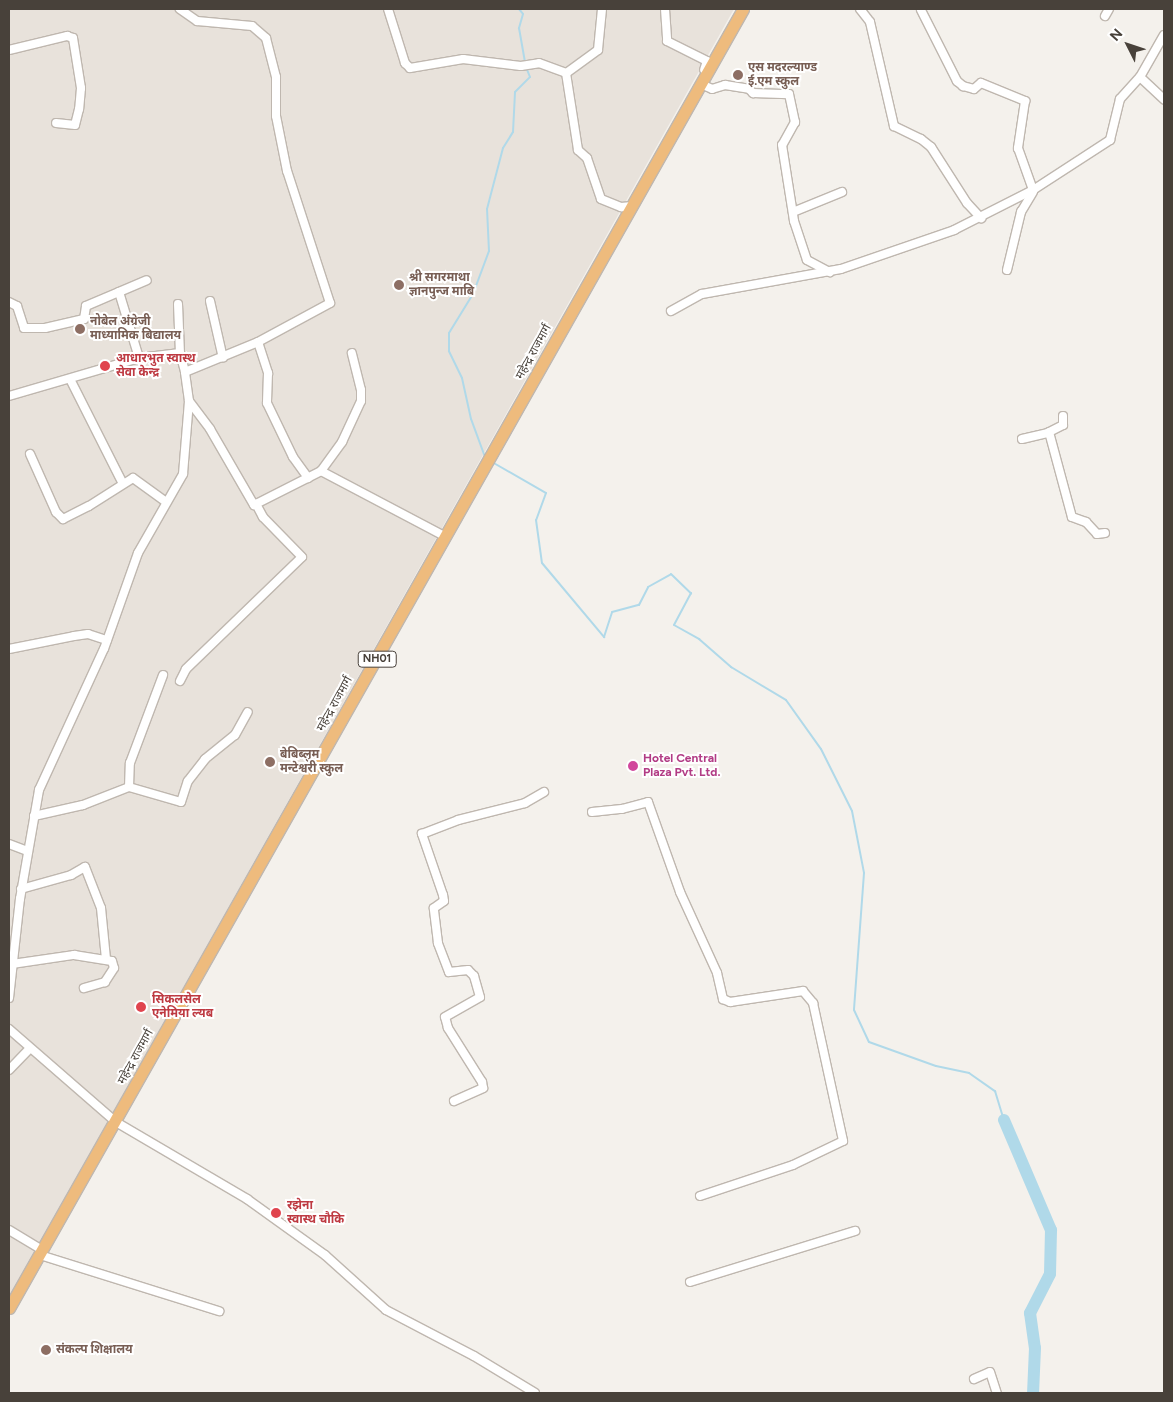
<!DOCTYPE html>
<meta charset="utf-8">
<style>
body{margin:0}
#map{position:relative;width:1173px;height:1402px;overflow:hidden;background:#f4f1ec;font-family:Figtree,"Noto Sans Devanagari",sans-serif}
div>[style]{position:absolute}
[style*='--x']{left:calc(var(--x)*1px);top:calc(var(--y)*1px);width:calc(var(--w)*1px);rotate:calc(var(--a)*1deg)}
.residential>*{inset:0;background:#e8e2db}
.stream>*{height:2px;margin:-1px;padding:0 1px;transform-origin:1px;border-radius:1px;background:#b0d9e9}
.river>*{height:12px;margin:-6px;padding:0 6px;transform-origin:6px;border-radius:6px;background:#b0d9e9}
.roads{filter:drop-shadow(1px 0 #bfb7af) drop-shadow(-1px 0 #bfb7af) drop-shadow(0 1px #bfb7af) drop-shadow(0 -1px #bfb7af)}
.minor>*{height:8px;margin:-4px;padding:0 4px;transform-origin:4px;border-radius:4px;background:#fff}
.highway>*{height:11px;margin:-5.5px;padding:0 5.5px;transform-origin:5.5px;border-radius:5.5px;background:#eebb7d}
.dots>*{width:14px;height:14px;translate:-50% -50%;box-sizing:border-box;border:2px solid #fff;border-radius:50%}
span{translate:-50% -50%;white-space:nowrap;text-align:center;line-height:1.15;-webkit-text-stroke:4px #fff;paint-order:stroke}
.shield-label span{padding:1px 4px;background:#fff;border:1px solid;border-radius:4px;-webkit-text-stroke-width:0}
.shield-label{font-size:11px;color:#48413a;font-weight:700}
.education-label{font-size:12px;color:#785e54;font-weight:700}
.left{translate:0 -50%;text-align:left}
.street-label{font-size:12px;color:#48413a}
.health-label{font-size:12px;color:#be3a42;font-weight:700}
.hotel-label{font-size:12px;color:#b23c85;font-weight:700}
.frame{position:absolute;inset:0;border:10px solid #48413a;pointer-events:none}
.north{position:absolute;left:1103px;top:20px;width:50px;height:50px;-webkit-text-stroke:4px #fff;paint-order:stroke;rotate:311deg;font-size:14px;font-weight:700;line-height:20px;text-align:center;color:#48413a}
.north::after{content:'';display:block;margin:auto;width:18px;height:22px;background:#48413a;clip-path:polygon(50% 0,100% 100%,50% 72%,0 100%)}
</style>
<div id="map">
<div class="residential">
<i style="clip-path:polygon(9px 9px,734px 9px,9px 1297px)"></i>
</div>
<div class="stream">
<i style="--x:519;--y:9;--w:6;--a:51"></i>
<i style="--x:523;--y:14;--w:15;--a:106"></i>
<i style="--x:519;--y:28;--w:36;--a:80"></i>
<i style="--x:485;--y:457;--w:40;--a:-110.2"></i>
<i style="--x:471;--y:419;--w:42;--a:-102.4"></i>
<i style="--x:462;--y:378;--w:30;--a:-116"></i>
<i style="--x:449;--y:351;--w:18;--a:-90"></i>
<i style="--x:449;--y:333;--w:46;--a:-58.4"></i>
<i style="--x:473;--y:294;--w:46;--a:-69.6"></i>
<i style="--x:489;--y:251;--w:42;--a:-92.7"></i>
<i style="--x:487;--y:209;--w:63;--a:-75.3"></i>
<i style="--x:503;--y:148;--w:19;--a:-58"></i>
<i style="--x:513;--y:132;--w:40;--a:-87.1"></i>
<i style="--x:515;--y:92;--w:21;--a:-45"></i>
<i style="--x:530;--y:77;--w:11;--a:-112"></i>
<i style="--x:492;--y:462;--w:62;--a:29.9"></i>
<i style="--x:546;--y:493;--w:29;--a:110"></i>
<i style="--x:536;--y:520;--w:43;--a:82.1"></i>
<i style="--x:542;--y:563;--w:97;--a:50"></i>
<i style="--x:604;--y:637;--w:26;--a:-72"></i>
<i style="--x:612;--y:612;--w:28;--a:-15"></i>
<i style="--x:639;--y:605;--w:20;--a:-63"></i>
<i style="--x:648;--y:587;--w:26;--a:-29"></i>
<i style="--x:671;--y:574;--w:28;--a:44"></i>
<i style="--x:691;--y:593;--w:36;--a:118"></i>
<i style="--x:674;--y:625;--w:29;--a:29"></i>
<i style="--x:699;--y:639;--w:43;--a:41.2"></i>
<i style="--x:731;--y:667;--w:64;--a:31"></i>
<i style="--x:786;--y:700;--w:60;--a:54.5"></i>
<i style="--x:821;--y:749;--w:69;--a:63.4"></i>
<i style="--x:852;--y:811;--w:63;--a:79"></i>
<i style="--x:864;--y:873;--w:137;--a:94.2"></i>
<i style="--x:854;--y:1010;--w:35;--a:65"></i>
<i style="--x:869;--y:1042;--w:71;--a:19.7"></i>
<i style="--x:936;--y:1066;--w:34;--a:12"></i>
<i style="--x:969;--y:1073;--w:32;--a:35"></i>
<i style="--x:995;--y:1091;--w:30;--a:73"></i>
</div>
<div class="river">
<i style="--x:1004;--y:1120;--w:120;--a:66.9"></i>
<i style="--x:1051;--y:1230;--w:44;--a:91.3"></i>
<i style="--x:1050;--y:1274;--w:44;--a:117.1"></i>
<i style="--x:1030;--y:1313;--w:35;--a:82"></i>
<i style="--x:1035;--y:1348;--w:45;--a:92.5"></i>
</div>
<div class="roads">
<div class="minor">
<i style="--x:388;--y:9;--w:57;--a:72.5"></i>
<i style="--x:405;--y:63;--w:7;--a:45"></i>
<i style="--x:410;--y:68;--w:54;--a:-9.6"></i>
<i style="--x:463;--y:59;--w:58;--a:6.9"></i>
<i style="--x:521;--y:66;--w:18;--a:-9"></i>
<i style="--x:539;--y:63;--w:29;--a:20"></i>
<i style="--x:602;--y:9;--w:41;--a:95.6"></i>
<i style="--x:598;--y:50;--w:39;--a:144"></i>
<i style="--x:566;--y:73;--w:78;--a:81.1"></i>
<i style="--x:578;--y:150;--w:12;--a:42"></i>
<i style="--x:587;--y:158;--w:43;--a:71.1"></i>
<i style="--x:601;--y:199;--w:22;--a:22"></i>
<i style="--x:621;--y:207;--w:11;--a:-5"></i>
<i style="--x:665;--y:9;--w:32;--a:86"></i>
<i style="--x:667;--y:41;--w:45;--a:26.6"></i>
<i style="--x:707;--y:61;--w:9;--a:108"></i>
<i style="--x:860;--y:9;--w:16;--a:52"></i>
<i style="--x:870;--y:22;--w:107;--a:77"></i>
<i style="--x:894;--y:126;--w:30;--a:26"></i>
<i style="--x:921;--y:139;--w:13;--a:39"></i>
<i style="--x:931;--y:147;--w:67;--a:57.3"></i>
<i style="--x:967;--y:203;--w:21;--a:47"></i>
<i style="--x:921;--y:10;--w:80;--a:63.1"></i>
<i style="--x:957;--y:81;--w:8;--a:40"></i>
<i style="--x:963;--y:86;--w:11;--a:15"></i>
<i style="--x:974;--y:89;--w:9;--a:-41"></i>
<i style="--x:981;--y:83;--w:48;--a:22.2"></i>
<i style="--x:1025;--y:101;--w:48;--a:98.5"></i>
<i style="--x:1018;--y:148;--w:45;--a:70.3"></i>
<i style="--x:1105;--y:16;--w:8;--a:-60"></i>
<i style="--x:9;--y:50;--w:60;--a:-13.6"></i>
<i style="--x:67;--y:36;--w:6;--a:18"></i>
<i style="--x:73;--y:38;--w:51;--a:80.9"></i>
<i style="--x:81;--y:88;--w:21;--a:95"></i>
<i style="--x:79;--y:109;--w:16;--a:104"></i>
<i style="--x:75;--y:125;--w:19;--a:-174"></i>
<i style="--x:1140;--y:77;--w:33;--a:43"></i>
<i style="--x:701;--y:84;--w:12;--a:24"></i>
<i style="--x:712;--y:89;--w:14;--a:-17"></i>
<i style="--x:725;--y:85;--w:24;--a:9"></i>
<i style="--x:749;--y:89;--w:6;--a:45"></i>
<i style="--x:753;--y:93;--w:36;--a:2"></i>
<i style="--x:789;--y:94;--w:29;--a:78"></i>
<i style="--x:795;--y:122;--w:26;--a:119"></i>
<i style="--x:782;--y:145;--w:77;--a:81"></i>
<i style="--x:794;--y:221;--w:41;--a:71.6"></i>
<i style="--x:807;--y:260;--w:26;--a:28"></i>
<i style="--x:793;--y:212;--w:53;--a:-22.2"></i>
<i style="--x:1007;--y:270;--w:60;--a:-76.4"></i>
<i style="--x:1021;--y:212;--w:23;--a:-59"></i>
<i style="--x:119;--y:292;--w:30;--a:-23"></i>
<i style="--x:210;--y:301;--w:58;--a:77.2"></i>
<i style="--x:9;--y:302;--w:9;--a:27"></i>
<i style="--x:17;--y:306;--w:23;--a:72"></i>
<i style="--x:24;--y:328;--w:21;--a:0"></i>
<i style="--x:45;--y:328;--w:40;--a:-13"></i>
<i style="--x:84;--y:319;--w:13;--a:-81"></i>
<i style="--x:86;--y:306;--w:36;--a:-23"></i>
<i style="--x:119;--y:292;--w:69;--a:73.1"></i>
<i style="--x:139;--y:358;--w:41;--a:-7"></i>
<i style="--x:180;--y:353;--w:20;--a:75"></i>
<i style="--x:185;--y:372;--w:79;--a:-22.3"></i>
<i style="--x:258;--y:342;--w:82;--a:-28.4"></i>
<i style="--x:330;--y:303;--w:139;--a:-108"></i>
<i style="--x:287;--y:171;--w:56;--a:-101.3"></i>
<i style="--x:276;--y:116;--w:39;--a:-90"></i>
<i style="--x:276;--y:77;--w:40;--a:-104.4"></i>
<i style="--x:266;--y:38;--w:18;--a:-139"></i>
<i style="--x:252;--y:26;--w:55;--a:-174.8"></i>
<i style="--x:197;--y:21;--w:21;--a:-145"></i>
<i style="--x:178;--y:304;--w:49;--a:87.7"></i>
<i style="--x:671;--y:311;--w:35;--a:-29"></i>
<i style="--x:702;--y:294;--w:141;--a:-10.2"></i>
<i style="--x:841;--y:269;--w:120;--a:-19"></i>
<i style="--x:954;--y:230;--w:89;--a:-26.9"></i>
<i style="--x:1033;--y:190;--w:92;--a:-33"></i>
<i style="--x:1110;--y:140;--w:42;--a:-76.3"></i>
<i style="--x:1120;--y:99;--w:30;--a:-48"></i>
<i style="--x:1140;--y:77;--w:48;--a:-60.3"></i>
<i style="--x:258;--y:342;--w:33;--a:72"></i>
<i style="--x:268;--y:373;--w:30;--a:92"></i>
<i style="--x:267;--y:403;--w:60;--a:64.3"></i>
<i style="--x:293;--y:457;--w:26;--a:54"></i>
<i style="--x:70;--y:379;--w:115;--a:63.2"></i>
<i style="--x:9;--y:396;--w:135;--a:-16.3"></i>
<i style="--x:189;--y:401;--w:35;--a:53"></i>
<i style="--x:210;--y:429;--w:88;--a:59.9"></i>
<i style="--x:254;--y:505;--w:75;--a:-26.9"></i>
<i style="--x:321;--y:471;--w:141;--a:27.8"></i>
<i style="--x:1063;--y:416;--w:9;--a:90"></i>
<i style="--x:1063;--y:425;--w:16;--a:153"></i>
<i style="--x:1049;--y:432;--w:88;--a:74.9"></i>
<i style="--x:1072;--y:517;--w:15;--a:20"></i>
<i style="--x:1086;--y:522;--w:16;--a:47"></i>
<i style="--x:1097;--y:534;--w:8;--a:-7"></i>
<i style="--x:1022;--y:439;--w:28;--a:-13"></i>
<i style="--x:30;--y:454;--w:64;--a:65.9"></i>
<i style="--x:56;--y:512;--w:10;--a:45"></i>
<i style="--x:63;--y:519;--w:29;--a:-27"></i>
<i style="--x:89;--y:506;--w:52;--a:-32.5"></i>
<i style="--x:133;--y:478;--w:41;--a:36"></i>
<i style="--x:321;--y:471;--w:36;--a:-54"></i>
<i style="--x:342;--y:442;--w:45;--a:-65.1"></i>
<i style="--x:361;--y:401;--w:11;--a:-90"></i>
<i style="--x:361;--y:390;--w:38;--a:-104"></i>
<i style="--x:9;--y:649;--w:66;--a:-11.3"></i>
<i style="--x:74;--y:636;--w:14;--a:-8"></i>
<i style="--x:88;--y:634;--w:20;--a:18"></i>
<i style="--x:180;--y:681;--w:13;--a:-63"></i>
<i style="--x:186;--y:669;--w:161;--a:-44"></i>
<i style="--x:302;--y:557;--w:56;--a:-134.3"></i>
<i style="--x:263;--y:517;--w:15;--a:-118"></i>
<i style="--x:129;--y:787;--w:54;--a:16.1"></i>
<i style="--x:181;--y:802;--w:22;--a:-72"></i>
<i style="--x:188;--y:781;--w:28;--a:-52"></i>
<i style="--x:205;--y:759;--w:38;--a:-39"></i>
<i style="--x:235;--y:735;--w:26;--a:-61"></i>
<i style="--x:592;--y:812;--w:30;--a:-6"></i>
<i style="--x:622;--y:809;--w:27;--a:-15"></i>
<i style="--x:648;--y:802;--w:96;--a:70.4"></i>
<i style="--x:680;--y:892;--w:89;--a:65.4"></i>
<i style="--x:717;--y:973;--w:27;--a:77"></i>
<i style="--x:723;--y:999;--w:8;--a:23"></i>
<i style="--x:730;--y:1002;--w:74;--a:-8.6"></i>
<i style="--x:803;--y:991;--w:16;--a:50"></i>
<i style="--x:813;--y:1003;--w:141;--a:77.7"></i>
<i style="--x:843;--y:1141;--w:55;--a:154.4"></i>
<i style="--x:793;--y:1165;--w:98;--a:161.6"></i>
<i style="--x:34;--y:816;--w:50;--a:-12.7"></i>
<i style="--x:83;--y:805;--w:49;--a:-21.4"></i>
<i style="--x:129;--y:787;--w:24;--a:-88"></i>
<i style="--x:130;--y:763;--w:94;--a:-69.4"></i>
<i style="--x:9;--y:844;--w:19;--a:21"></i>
<i style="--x:21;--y:889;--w:52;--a:-15.6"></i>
<i style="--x:71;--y:875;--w:16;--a:-30"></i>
<i style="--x:85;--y:867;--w:44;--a:68.7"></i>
<i style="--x:101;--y:908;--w:51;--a:84.4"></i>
<i style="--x:12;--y:964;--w:63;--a:-8.3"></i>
<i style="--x:74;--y:955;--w:38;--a:9"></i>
<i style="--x:112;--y:961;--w:7;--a:74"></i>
<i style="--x:114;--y:968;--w:17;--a:123"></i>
<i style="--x:105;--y:982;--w:22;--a:164"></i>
<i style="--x:9;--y:998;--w:100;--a:-83.7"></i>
<i style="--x:20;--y:899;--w:111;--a:-80.1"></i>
<i style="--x:39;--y:790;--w:155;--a:-65.3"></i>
<i style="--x:104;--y:649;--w:102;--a:-70.5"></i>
<i style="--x:138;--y:553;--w:91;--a:-60.3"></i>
<i style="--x:183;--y:474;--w:73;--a:-85.3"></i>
<i style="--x:189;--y:401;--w:29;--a:-98"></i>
<i style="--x:9;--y:1029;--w:142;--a:41"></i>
<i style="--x:116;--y:1122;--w:152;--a:30.4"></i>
<i style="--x:247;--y:1199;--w:96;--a:35.7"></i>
<i style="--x:325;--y:1255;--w:82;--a:42"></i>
<i style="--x:386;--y:1310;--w:99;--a:27.6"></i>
<i style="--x:474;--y:1356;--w:71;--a:31.2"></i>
<i style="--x:9;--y:1070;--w:29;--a:-46"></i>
<i style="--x:454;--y:1101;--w:32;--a:-24"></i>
<i style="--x:483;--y:1088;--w:6;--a:-99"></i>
<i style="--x:482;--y:1082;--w:64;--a:-122.2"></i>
<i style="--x:448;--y:1028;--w:11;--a:-105"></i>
<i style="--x:445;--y:1017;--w:40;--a:-29.7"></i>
<i style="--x:480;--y:997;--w:22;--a:-106"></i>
<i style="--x:474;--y:976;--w:8;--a:-135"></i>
<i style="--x:468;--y:970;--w:19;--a:174"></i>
<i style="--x:449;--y:972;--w:31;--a:-111"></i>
<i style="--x:438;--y:943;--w:35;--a:-97"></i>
<i style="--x:434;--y:908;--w:12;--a:-35"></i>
<i style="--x:444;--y:901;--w:6;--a:-99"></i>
<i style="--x:443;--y:895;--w:65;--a:-109"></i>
<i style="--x:422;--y:834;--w:39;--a:-21"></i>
<i style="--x:458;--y:820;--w:69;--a:-14.2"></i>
<i style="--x:525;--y:803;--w:22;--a:-30"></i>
<i style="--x:9;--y:1230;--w:39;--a:31"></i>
<i style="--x:40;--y:1255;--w:188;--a:17.4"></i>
<i style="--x:690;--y:1282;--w:173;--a:-17.2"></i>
<i style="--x:974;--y:1379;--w:17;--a:-24"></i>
<i style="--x:990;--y:1372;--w:22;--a:72"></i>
</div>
<div class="highway">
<i style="--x:9;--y:1308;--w:1492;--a:-60.53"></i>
</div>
</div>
<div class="dots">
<i style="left:738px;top:75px;background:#8d6e63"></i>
<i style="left:399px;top:285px;background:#8d6e63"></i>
<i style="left:80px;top:329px;background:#8d6e63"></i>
<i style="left:105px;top:366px;background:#e0444e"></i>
<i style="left:270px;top:762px;background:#8d6e63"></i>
<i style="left:633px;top:766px;background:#d1479c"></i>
<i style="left:141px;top:1007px;background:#e0444e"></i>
<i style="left:276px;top:1213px;background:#e0444e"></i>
<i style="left:46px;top:1350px;background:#8d6e63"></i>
</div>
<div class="shield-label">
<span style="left:377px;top:659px">NH01</span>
</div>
<div class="education-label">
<span class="left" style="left:748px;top:75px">एस मदरल्याण्ड<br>ई.एम स्कुल</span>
<span class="left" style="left:409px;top:285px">श्री सगरमाथा<br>ज्ञानपुन्ज माबि</span>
<span class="left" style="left:90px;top:329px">नोबेल अंग्रेजी<br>माध्यामिक बिद्यालय</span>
<span class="left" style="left:280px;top:762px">बेबिब्लुम<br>मन्टेश्वरी स्कुल</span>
<span class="left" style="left:56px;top:1350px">संकल्प शिक्षालय</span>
</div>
<div class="street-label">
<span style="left:534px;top:352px;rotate:-61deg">महेन्द्र राजमार्ग</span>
<span style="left:335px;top:704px;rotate:-61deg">महेन्द्र राजमार्ग</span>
<span style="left:136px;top:1057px;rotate:-61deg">महेन्द्र राजमार्ग</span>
</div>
<div class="health-label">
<span class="left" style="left:116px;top:366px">आधारभुत स्वास्थ<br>सेवा केन्द्र</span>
<span class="left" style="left:152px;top:1007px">सिकलसेल<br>एनेमिया ल्यब</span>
<span class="left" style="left:287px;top:1213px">रझेना<br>स्वास्थ चौकि</span>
</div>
<div class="hotel-label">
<span class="left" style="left:643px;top:766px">Hotel Central<br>Plaza Pvt. Ltd.</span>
</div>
<div class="frame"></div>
<div class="north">N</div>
</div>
